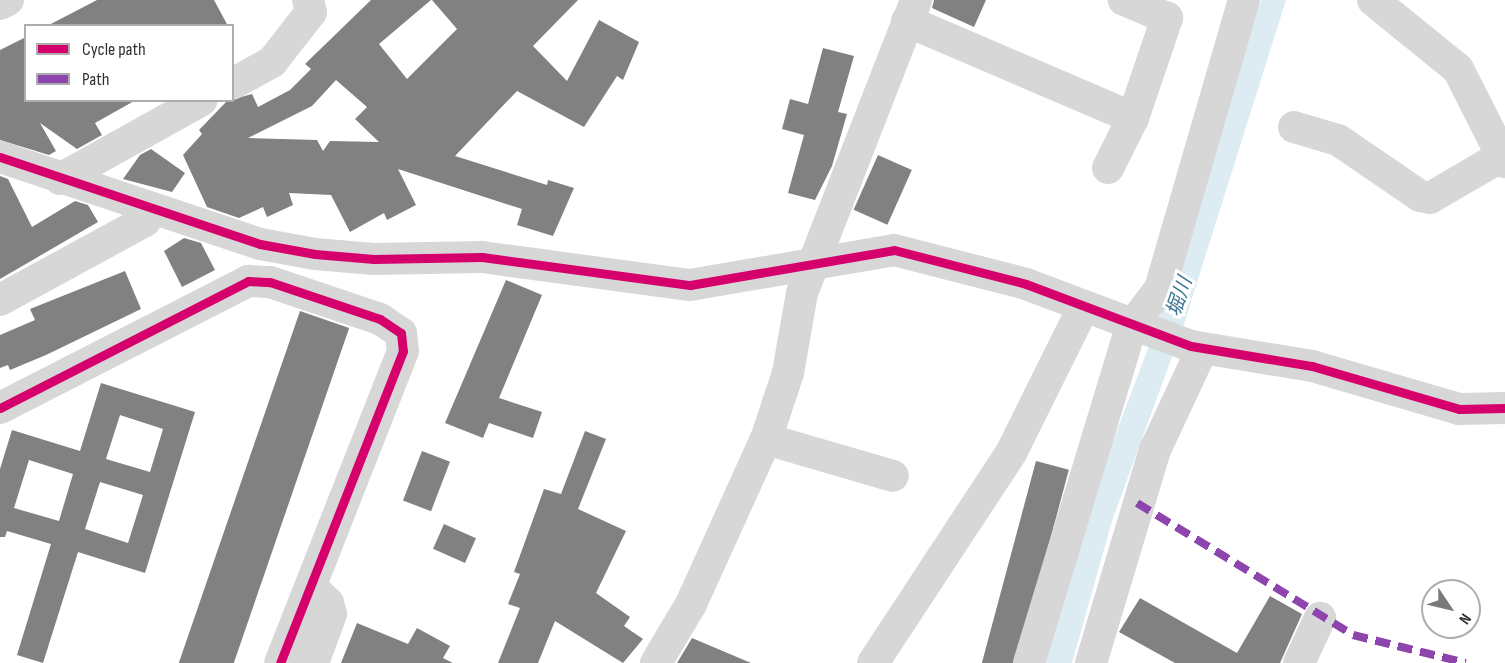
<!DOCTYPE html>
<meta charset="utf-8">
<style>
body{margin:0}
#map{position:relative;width:1505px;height:663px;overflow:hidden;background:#fff;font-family:"Sofia Sans Condensed","Noto Sans JP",sans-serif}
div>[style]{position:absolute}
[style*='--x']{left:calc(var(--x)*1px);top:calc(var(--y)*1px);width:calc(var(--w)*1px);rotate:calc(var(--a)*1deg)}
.water>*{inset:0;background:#ddebf3}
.building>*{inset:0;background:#818181;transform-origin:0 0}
.street>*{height:32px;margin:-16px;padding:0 16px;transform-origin:16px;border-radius:16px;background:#d7d7d7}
.quiet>*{height:8px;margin-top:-4px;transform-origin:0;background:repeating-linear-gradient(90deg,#8e44ad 0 15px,transparent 0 23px)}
.cycleway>*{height:9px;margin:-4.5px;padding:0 4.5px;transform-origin:4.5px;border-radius:4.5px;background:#d6006c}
span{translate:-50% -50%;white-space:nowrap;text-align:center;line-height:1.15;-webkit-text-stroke:6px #fff;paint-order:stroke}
.water-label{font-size:20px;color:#3f7597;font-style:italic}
.legend{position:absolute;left:24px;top:24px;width:210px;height:78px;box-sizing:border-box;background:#fff;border:2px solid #adadad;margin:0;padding:8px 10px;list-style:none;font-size:18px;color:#333}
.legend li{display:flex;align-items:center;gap:12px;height:30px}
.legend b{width:30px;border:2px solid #adadad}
.north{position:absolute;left:1421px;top:579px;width:60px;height:60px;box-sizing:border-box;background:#fff;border:2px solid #adadad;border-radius:50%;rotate:125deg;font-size:16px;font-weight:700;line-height:24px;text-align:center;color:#333}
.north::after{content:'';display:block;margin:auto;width:21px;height:27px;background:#7a7a7a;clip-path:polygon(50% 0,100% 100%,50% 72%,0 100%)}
</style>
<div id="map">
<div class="water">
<i style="clip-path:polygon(1261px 0,1286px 0,1184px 324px,1112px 521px,1072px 663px,1045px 663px,1098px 480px,1162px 312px)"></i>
</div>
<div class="building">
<i style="clip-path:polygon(97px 0,214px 0,228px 26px,47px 26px)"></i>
<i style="clip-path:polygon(evenodd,371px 0,431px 0,379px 44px,407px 79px,457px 29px,432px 0,578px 0,533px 46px,567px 81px,599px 20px,639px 42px,623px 80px,617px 76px,584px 127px,517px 91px,455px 156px,547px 185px,548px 180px,574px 188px,553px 236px,517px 225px,522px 209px,398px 169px,416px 205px,387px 220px,384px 213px,350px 232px,331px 195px,289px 193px,293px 205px,267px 217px,263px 207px,239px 218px,207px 207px,183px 155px,202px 134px,199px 130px,227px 101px,252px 94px,258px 107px,290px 90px,311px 69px,305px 64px,371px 0,336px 80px,367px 107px,355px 119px,379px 142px,330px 141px,323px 151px,317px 140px,248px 138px,312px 106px,336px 80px)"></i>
<i style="clip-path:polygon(934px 0,986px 0,974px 27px,932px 8px)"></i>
<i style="clip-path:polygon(26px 37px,26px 100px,136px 100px,95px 123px,102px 135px,77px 149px,40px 123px,56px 151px,49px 155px,0 140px,0 50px)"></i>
<i style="clip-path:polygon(823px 48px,854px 56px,838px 112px,847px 114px,832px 166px,815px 200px,788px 193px,804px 135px,782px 129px,790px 99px,808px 104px)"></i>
<i style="clip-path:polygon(151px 149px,185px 173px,172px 192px,123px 179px,140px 155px)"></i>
<i style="left:878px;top:155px;width:37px;height:60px;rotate:24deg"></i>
<i style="clip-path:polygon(0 176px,8px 179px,32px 227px,75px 201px,88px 205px,98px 222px,0 279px)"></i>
<i style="clip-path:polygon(184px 238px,201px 243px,215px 270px,182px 287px,164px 251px)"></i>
<i style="clip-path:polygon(125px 271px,141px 309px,46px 355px,10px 370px,8px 365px,0 368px,0 335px,35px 320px,30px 309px)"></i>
<i style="clip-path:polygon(506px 280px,542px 295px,499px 398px,542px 412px,533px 438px,489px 423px,483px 438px,445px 423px)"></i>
<i style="left:300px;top:311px;width:52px;height:382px;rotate:19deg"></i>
<i style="clip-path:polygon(evenodd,101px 383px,195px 412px,145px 573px,78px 552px,43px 663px,17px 655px,51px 544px,7px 531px,5px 537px,0 537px,0 469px,12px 430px,80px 451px,101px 383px,120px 415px,163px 429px,150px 472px,106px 459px,120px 415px,101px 383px,29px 460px,73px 474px,59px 521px,14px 508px,29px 460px,101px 383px,100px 482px,143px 495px,128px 543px,85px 529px,100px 482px)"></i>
<i style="clip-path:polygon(585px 431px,606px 439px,578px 509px,626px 531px,596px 593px,630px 617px,624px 626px,643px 639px,623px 663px,555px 621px,538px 663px,498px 663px,520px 608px,508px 604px,520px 574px,514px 572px,544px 489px,561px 494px)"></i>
<i style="left:422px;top:451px;width:30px;height:53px;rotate:21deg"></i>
<i style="left:1036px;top:461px;width:34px;height:210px;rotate:15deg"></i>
<i style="left:444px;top:524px;width:35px;height:27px;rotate:24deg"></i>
<i style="clip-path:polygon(1270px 596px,1302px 614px,1280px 663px,1175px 663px,1119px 632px,1140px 598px,1237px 653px)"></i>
<i style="clip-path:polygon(357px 623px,408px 644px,417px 628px,450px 646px,443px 658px,453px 663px,341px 663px)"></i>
<i style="clip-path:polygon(692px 638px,751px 663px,677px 663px)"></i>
</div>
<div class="street">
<i style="--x:1373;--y:0;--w:109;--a:39.1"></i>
<i style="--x:1458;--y:69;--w:97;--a:63.2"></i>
<i style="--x:0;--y:4;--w:9;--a:-27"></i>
<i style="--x:907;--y:21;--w:246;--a:23.2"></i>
<i style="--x:232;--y:84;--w:46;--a:-28.8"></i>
<i style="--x:272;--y:62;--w:63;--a:-52"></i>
<i style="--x:311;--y:12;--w:12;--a:-104"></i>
<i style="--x:1294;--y:127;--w:46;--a:16.5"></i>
<i style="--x:1338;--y:140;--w:99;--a:34.3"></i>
<i style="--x:1420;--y:196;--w:10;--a:11"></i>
<i style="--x:1430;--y:198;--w:83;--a:-30.3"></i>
<i style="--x:1502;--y:156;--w:7;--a:63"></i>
<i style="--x:0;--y:157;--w:274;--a:18.5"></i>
<i style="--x:260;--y:244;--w:56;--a:10.3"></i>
<i style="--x:315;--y:254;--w:59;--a:4.8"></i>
<i style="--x:374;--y:259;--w:108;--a:-1.1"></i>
<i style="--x:482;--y:257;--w:210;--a:7.7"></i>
<i style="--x:690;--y:285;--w:207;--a:-9.7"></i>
<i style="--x:894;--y:250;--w:136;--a:14.4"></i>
<i style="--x:1026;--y:284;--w:176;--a:20.6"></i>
<i style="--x:1191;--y:346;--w:123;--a:9.4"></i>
<i style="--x:1312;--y:366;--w:153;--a:16.3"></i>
<i style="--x:1459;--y:409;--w:46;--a:-1.2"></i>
<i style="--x:1108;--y:168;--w:56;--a:-63.4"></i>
<i style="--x:1133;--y:118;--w:106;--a:-71.2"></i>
<i style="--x:1167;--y:18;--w:47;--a:-157.3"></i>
<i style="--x:60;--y:179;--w:162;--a:-29.1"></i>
<i style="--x:0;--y:300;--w:165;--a:-28.6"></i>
<i style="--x:145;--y:221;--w:14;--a:-60"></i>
<i style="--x:0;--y:408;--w:279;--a:-27.1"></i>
<i style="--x:248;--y:281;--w:22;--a:3"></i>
<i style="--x:270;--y:282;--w:116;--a:18.6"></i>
<i style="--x:380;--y:319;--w:25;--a:34"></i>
<i style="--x:401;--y:333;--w:18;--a:84"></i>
<i style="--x:403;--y:351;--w:335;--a:111.5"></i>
<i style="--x:766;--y:439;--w:132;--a:16.2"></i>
<i style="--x:311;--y:587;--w:23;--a:43"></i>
<i style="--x:328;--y:603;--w:11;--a:75"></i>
<i style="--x:331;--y:614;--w:52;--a:110.2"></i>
<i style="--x:656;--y:663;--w:69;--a:-59.3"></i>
<i style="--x:691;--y:604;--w:181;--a:-65.6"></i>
<i style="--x:766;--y:439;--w:70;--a:-71.6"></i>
<i style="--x:788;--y:373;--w:81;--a:-80.1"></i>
<i style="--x:802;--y:293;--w:314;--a:-68.7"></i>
<i style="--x:873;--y:663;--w:254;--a:-56.7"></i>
<i style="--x:1012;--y:451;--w:160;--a:-63.6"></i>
<i style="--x:1029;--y:663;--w:351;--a:-73.1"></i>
<i style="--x:1131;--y:327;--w:48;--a:-52.7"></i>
<i style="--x:1160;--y:289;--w:301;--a:-73.8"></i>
<i style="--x:1091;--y:663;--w:222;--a:-73.3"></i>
<i style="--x:1155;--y:450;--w:111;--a:-65"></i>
<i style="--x:1299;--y:663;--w:50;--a:-65"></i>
</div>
<div class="quiet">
<i style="--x:1137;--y:503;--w:253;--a:31.4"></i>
<i style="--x:1353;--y:635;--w:116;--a:13.9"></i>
</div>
<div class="cycleway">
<i style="--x:0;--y:157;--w:274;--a:18.5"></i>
<i style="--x:260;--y:244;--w:56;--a:10.3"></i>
<i style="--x:315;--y:254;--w:59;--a:4.8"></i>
<i style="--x:374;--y:259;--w:108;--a:-1.1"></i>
<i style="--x:482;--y:257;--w:210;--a:7.7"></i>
<i style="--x:690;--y:285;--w:207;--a:-9.7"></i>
<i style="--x:894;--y:250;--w:136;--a:14.4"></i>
<i style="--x:1026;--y:284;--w:176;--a:20.6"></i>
<i style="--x:1191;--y:346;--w:123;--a:9.4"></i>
<i style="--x:1312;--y:366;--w:153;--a:16.3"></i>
<i style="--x:1459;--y:409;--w:46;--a:-1.2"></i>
<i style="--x:0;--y:408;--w:279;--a:-27.1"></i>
<i style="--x:248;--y:281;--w:22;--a:3"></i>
<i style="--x:270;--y:282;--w:116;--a:18.6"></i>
<i style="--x:380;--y:319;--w:25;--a:34"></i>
<i style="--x:401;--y:333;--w:18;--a:84"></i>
<i style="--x:403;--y:351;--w:335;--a:111.5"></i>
</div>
<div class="water-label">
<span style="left:1180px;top:297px;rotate:-71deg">堀川</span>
</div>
<ul class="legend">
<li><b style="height:8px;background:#d6006c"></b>Cycle path</li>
<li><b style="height:8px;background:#8e44ad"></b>Path</li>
</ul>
<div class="north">N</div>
</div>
